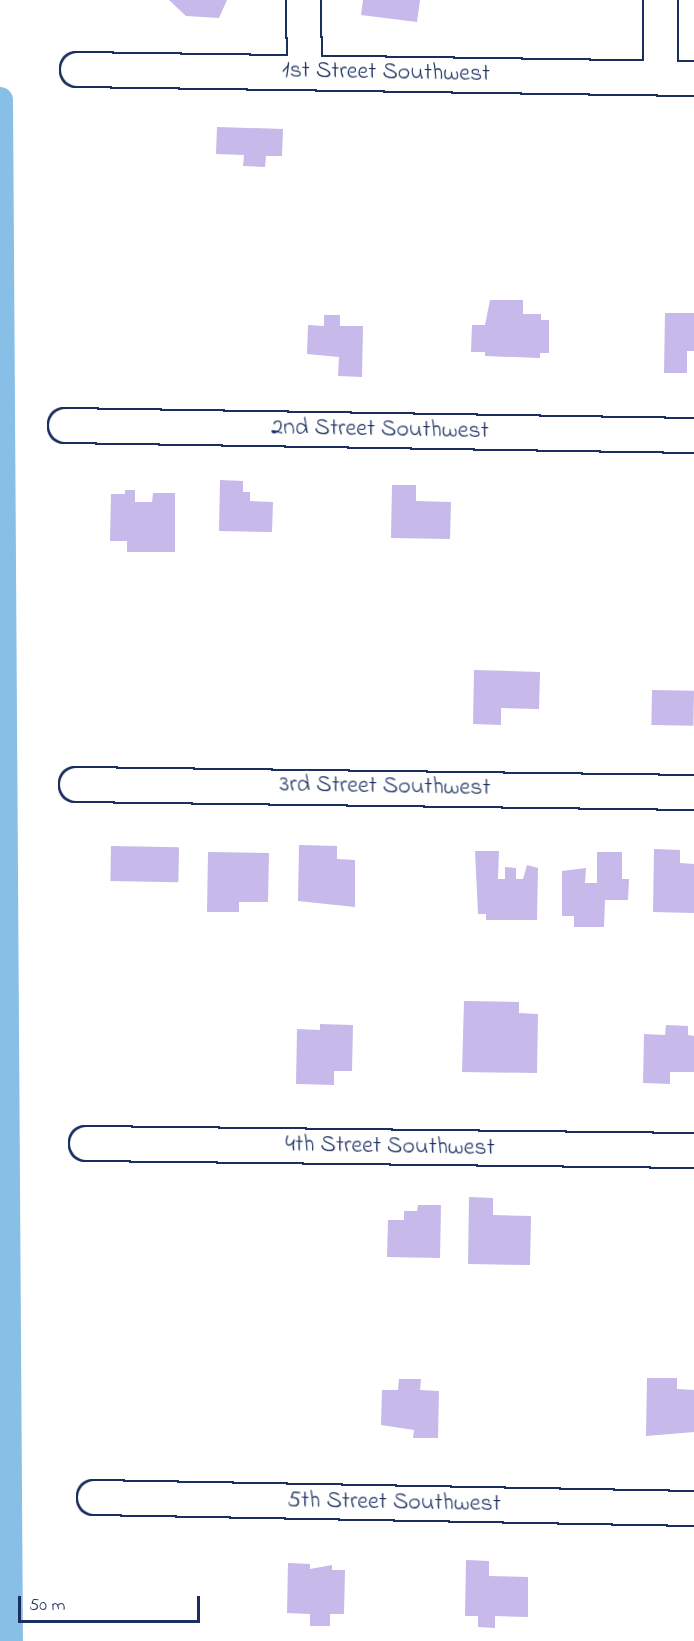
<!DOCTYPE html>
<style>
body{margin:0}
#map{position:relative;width:694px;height:1641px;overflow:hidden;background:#fff;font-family:"Indie Flower",sans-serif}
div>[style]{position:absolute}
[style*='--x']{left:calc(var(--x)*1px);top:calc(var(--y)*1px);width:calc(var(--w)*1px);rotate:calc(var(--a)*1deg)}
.canal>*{height:26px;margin:-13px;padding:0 13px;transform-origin:13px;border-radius:13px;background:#87bfe6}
.building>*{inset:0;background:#c7b9ea;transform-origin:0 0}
.roads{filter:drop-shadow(2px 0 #1b2f5e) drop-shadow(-2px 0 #1b2f5e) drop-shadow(0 2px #1b2f5e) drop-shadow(0 -2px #1b2f5e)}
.minor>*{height:33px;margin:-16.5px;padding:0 16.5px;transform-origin:16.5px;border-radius:16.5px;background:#fff}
span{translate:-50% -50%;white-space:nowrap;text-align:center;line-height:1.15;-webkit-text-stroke:4.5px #fff;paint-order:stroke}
.street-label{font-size:24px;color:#1b2f5e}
.scale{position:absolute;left:18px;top:1596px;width:182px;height:27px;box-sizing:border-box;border:3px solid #1b2f5e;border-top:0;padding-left:8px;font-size:18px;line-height:21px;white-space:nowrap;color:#1b2f5e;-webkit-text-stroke:4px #fff;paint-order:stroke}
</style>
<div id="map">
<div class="canal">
<i style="--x:0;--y:100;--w:1541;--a:89.63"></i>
</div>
<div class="building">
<i style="clip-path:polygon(169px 0,227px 0,219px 18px,186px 16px)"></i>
<i style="clip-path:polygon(363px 0,420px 0,417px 22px,361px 15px)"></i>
<i style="clip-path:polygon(217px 127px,283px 129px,282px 156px,266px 156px,265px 167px,243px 166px,244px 155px,216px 154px)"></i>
<i style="clip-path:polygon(490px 300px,523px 300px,523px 314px,541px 314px,541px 320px,549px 320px,549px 353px,540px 353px,540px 358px,485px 356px,485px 352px,471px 352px,472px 325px,485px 325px)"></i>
<i style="clip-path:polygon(665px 313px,694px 313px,694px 351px,687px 351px,687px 373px,664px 373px)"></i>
<i style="clip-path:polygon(324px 315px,340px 315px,340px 326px,363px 326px,362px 377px,338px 376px,339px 357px,307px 354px,308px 325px,324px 326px)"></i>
<i style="clip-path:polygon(220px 480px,243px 481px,243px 492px,250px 492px,250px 501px,273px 502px,272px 532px,219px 531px)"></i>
<i style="clip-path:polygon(392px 485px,416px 485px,416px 501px,451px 502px,450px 539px,391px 538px)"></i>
<i style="clip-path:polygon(125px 490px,135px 490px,135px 502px,152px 502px,153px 493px,175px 493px,175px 552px,127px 552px,127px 541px,110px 541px,111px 494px,125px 494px)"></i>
<i style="clip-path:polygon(474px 670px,540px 672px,539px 709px,501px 708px,501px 725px,473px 724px)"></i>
<i style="left:652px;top:690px;width:42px;height:35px;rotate:1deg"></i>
<i style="clip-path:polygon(299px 845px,337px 846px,337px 859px,355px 860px,355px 907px,298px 901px)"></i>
<i style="left:111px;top:846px;width:68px;height:35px;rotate:1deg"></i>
<i style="clip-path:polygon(654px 849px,680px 850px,680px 863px,694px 864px,694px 913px,653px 912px)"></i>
<i style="clip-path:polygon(475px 851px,499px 851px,498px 879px,505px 879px,505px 867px,516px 868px,516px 879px,523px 879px,527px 865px,538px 868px,537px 920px,486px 920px,486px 914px,478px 914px)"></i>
<i style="clip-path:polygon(208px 852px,269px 853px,268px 902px,239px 902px,239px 912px,207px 912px)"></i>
<i style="clip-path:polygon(597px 852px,622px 852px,622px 879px,629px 879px,628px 900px,605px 900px,604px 927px,574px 927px,574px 916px,562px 916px,562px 871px,586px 868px,585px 883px,597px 883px)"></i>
<i style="clip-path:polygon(464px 1001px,519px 1002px,519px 1013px,538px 1014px,537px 1073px,462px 1072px)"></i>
<i style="clip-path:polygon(320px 1024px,353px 1025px,352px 1071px,334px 1071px,334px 1085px,296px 1084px,297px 1029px,320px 1030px)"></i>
<i style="clip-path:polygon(666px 1025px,688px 1026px,688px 1035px,694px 1036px,694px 1072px,670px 1072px,670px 1084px,643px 1083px,644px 1034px,665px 1035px)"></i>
<i style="clip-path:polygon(469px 1197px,493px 1198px,493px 1215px,531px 1216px,530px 1265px,468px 1264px)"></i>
<i style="clip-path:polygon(418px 1205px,441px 1205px,440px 1258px,387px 1257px,388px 1220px,404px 1220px,404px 1211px,417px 1211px)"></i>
<i style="clip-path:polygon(647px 1378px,677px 1378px,677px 1389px,694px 1390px,694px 1432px,646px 1436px)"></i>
<i style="clip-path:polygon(399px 1379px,421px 1379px,420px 1390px,439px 1391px,438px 1438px,413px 1438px,414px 1430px,381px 1425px,382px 1390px,398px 1390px)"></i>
<i style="clip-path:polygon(466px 1560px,489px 1561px,489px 1576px,528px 1577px,528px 1617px,495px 1616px,495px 1628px,478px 1627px,478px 1616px,465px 1616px)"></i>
<i style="clip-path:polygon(288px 1563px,310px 1564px,310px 1569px,332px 1565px,332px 1570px,345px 1570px,344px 1614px,330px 1614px,330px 1626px,310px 1626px,310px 1614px,287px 1613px)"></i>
</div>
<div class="roads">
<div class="minor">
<i style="--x:303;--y:0;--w:72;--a:89.2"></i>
<i style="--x:77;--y:69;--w:617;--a:0.84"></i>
<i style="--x:660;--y:77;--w:77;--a:-90"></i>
<i style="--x:65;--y:425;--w:629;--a:0.91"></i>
<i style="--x:76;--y:784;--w:618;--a:0.74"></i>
<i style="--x:86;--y:1143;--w:608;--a:0.66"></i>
<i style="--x:94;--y:1497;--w:600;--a:1.05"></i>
</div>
</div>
<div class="street-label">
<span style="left:386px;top:73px;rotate:1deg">1st Street Southwest</span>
<span style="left:380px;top:430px;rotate:1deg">2nd Street Southwest</span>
<span style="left:385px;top:787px;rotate:1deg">3rd Street Southwest</span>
<span style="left:390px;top:1147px;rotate:1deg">4th Street Southwest</span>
<span style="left:394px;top:1503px;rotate:1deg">5th Street Southwest</span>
</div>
<div class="scale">50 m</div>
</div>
